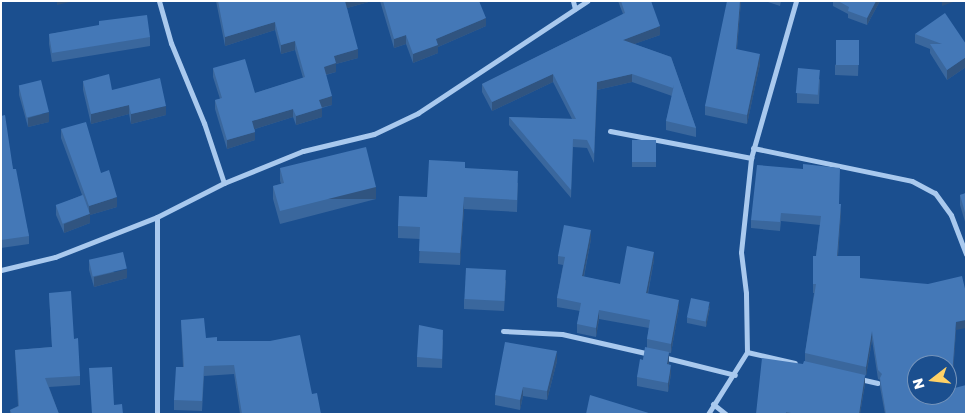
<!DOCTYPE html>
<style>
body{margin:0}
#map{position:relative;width:967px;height:415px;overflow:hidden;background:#1b4f8f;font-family:"Golos Text",sans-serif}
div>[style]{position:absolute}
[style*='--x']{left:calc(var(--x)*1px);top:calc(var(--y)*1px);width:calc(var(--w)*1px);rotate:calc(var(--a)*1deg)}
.street>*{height:5px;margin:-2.5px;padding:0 2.5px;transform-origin:2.5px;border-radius:2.5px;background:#a9c9ee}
.wall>*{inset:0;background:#3a679d;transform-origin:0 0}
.shaded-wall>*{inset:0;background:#305480;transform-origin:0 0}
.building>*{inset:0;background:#4478b7;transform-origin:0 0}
span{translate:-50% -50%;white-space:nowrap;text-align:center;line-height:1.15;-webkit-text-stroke:4px #1b4f8f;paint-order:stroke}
.frame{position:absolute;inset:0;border:2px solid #fff;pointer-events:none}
.north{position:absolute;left:907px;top:355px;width:50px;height:50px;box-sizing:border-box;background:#1b4f8f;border:1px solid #7695bc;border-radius:50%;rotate:254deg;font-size:14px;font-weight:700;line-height:20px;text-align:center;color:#fff}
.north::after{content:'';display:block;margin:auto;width:18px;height:22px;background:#ffd166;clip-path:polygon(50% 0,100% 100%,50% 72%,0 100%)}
</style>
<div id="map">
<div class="street">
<i style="--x:159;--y:1;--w:44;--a:74.1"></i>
<i style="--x:171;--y:43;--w:87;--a:67.6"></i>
<i style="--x:204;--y:123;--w:63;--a:71.6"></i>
<i style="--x:573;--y:1;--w:8;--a:76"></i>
<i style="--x:610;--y:131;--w:144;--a:10.8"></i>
<i style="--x:753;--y:148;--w:162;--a:11.7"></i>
<i style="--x:912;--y:181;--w:26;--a:28"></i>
<i style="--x:935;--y:193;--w:27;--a:54"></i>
<i style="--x:951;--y:215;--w:42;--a:69"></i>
<i style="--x:1;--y:270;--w:56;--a:-13.5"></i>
<i style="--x:55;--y:257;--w:110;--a:-21.4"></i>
<i style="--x:157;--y:217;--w:75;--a:-26.9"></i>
<i style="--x:224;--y:183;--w:85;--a:-22.1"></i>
<i style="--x:303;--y:151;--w:73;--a:-13.5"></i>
<i style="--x:374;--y:134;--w:49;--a:-25.5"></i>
<i style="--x:418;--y:113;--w:203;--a:-33.5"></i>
<i style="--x:503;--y:331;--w:59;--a:2.9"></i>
<i style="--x:562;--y:334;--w:90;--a:12.8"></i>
<i style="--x:747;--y:352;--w:49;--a:12.9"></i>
<i style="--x:663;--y:357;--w:74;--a:14"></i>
<i style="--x:860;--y:379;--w:18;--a:13"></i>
<i style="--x:713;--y:404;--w:16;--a:38"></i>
<i style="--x:157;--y:414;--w:197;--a:-90"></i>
<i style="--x:708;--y:414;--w:73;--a:-57.8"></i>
<i style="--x:747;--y:352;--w:59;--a:-91"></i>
<i style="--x:746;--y:293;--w:41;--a:-97"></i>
<i style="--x:741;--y:252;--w:95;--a:-83.9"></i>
<i style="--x:751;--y:158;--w:163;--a:-74"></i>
</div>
<div class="wall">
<i style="clip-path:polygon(216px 1px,372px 1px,347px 8px,358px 58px,336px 64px,336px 72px,326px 75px,332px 105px,322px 108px,322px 117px,296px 125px,293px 117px,255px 129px,255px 140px,227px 149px,215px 109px,215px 100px,220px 99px,213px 77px,213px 68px,255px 93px,303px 78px,295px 50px,281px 54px,275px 30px,225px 46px)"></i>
<i style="clip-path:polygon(380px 1px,479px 1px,486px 26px,438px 47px,438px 53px,413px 63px,406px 44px,394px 48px)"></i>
<i style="clip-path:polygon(618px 1px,651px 1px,660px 35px,634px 44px,671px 57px,696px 128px,696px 137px,666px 130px,666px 121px,672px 96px,632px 82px,597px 90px,594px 163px,587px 148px,573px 147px,571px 198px,509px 125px,509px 117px,572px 119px,553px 82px,492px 111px,482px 92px,482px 84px,623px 14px)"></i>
<i style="clip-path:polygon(741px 1px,737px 49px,760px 64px,747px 124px,705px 115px,705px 106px)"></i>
<i style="clip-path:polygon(765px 1px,781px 1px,780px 6px)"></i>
<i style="clip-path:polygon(833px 1px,880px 1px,867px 25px,848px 18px,848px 14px,833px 6px)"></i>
<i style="clip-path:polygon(99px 21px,150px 37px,150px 46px,52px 62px,49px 44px,49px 34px,99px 26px)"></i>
<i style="clip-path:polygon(915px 34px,966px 44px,966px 67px,947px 80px,930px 53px,930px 49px,915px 43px)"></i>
<i style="clip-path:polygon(859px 50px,858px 76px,835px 75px,835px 65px)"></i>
<i style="clip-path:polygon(820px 79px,819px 104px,797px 103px,797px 93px)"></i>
<i style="clip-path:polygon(83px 81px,112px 90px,166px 115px,131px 124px,129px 114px,91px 124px,83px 90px)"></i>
<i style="clip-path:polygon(19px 85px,49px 122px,28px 127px,19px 95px)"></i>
<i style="clip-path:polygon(1px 116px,13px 169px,29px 236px,29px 244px,1px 248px)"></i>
<i style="clip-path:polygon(61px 129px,101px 173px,117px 207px,90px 215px,90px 223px,64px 233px,56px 215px,56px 206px,82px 195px,61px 138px)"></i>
<i style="left:632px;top:140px;width:24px;height:27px"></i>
<i style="clip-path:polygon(280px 168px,376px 199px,280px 224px,273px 199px,273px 186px,281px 184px,280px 181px)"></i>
<i style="clip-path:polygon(465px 168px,518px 183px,517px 212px,464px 209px,460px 265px,419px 263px,420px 239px,398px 238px,398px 226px,427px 197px)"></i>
<i style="clip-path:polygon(803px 169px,839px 204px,841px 213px,838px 256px,860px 278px,956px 330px,952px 389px,966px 414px,885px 414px,880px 387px,880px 380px,878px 379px,872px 340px,866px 376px,865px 375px,865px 384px,860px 414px,756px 414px,803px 364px,805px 361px,805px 353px,814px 293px,813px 293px,813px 256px,816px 256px,820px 225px,781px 221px,780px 231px,751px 228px,751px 220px)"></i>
<i style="clip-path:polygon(966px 193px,966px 225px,960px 205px,960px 195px)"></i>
<i style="clip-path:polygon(591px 239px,584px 277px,620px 284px,654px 260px,648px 294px,679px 308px,671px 353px,669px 353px,669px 365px,671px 374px,668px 392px,637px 386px,637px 377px,647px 347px,647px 339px,649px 328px,599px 319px,596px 337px,577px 333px,577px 324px,580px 311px,557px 307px,557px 298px,563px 265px,558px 264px,558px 256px)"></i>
<i style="clip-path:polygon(89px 260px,127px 278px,94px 287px,89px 270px)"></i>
<i style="clip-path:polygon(506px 280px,504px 311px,464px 309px,464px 299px)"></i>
<i style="clip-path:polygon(49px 293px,74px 339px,80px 376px,80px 385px,49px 387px,59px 414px,10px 414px,10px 410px,18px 406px,15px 350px,52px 347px)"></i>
<i style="clip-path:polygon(710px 307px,706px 327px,687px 323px,687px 318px)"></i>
<i style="clip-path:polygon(181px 320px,206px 338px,217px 341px,312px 394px,321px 414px,240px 414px,234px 374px,204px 376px,202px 411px,174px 410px,174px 400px,183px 367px)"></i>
<i style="clip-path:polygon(443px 339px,442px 368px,417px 367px,417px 357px)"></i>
<i style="clip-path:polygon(557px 361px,547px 400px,523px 396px,520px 410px,495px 405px,495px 395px)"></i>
</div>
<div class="shaded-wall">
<i style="clip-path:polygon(57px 1px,74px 1px,57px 5px)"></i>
<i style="clip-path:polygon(344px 1px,372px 1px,344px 9px)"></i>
<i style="clip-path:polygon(740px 1px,741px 1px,736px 58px,736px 49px)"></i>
<i style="clip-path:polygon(876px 1px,880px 1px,867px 25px,867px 18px)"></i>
<i style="clip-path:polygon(942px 1px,956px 1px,942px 6px)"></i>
<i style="clip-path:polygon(486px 18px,486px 26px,438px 47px,438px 53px,413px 63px,413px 54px,436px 39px)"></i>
<i style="clip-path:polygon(275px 22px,275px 30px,225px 46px,225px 37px)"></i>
<i style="clip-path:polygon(660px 26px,660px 35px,623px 48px,623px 40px)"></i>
<i style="clip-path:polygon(406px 35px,406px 44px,394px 48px,394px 39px)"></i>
<i style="clip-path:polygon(295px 41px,295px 50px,281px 54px,281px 45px)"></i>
<i style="clip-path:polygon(358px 49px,358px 58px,336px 64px,336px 72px,324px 75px,324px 67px,334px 56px)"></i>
<i style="clip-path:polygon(760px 54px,760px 64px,747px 124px,747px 115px)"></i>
<i style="clip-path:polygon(966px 57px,966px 67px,947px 80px,947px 70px)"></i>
<i style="clip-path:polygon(553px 74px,553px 82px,492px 111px,492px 102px)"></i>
<i style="clip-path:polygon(632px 74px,632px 82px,597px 90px,594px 163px,597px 82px)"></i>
<i style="clip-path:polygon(332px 96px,332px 105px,319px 108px,319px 100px)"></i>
<i style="clip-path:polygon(129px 105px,129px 114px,91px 124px,91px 114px)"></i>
<i style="clip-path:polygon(166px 106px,166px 115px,131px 124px,131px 114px)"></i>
<i style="clip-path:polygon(322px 108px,322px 117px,296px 125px,296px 116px)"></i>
<i style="clip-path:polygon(293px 109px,293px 117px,252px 130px,252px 121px)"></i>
<i style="clip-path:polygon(49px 112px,49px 122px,28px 127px,28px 118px)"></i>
<i style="clip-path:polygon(255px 132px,255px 140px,227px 149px,227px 140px)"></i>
<i style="left:376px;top:187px;width:12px;height:99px;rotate:90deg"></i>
<i style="clip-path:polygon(117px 197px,117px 207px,90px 215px,90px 223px,64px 233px,64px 224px,89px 214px,89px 206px)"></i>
<i style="clip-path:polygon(464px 197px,464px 209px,460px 265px,460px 253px)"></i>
<i style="clip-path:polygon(841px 204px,841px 213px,837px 264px,837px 256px)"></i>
<i style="clip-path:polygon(591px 230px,591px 239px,582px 285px,582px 276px)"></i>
<i style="clip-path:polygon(654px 252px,654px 260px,646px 302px,646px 293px)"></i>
<i style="clip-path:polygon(127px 269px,127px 278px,94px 287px,94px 277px)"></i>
<i style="clip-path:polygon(679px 300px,679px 308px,671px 353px,671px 344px)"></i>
<i style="clip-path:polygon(710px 302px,710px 307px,706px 327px,706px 322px)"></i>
<i style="clip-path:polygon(599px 310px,599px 319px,596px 337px,596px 328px)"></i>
<i style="clip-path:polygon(966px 320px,966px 328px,956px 330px,951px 398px,951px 389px,956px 322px)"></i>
<i style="clip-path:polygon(872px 331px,872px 340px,866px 376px,866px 367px)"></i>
<i style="clip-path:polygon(557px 351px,557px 361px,547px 400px,547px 391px)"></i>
<i style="clip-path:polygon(669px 352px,669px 362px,667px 374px,667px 364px)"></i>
<i style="clip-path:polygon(671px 365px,671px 374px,668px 392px,668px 383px)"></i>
<i style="clip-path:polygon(865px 375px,865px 384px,860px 414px,859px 414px)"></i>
<i style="clip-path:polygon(523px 387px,523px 396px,520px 410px,520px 400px)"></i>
</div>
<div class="building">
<i style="clip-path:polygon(218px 1px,345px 1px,358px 49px,334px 56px,336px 63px,324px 67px,332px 96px,319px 100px,322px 108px,296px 116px,293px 109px,252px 121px,255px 132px,227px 140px,215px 100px,222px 98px,213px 68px,245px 59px,255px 93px,305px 77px,295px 41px,281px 45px,275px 22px,225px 37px)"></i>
<i style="clip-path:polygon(383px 1px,479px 1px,486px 18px,436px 39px,438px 45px,413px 54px,406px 35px,394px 39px)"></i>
<i style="clip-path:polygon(621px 1px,651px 1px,660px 26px,623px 40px,671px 57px,696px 128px,666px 121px,674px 85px,673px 88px,632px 74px,597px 82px,594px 154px,587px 140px,573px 139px,571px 190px,509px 117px,576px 119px,553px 74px,492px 102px,482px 84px,625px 13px)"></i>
<i style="clip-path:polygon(727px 1px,740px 1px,736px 49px,760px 54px,747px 115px,705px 106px)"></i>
<i style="clip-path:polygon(838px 1px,876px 1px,867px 18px,848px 11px,849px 7px)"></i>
<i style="clip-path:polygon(945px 13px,966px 44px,966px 57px,947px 70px,930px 44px,942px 44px,915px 34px)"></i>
<i style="clip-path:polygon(147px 15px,150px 37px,52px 53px,49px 34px,99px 25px,99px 21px)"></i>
<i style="left:836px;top:40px;width:23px;height:25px"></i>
<i style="left:798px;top:68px;width:22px;height:25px;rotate:5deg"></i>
<i style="clip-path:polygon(109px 74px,112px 90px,160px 78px,166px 106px,131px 114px,129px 105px,91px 114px,83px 81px)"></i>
<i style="left:41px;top:80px;width:33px;height:23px;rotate:76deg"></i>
<i style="clip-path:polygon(5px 115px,13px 169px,16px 169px,29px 236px,1px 240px,1px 116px)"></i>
<i style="clip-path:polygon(86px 122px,101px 173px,109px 170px,117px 197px,89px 206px,61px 129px)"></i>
<i style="left:632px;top:140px;width:24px;height:22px"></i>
<i style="clip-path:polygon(366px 147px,376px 187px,280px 211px,273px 186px,284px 183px,280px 168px)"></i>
<i style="clip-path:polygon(429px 160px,465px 162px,465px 168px,518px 171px,517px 200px,464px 197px,460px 253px,419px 251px,420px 227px,398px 226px,399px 196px,427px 197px)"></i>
<i style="clip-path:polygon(evenodd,803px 164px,840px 168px,839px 204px,841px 204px,837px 256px,860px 256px,860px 278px,928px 284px,962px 276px,966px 293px,966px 320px,956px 322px,951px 389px,966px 385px,966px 413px,962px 414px,886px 414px,880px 378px,882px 374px,878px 370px,872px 331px,866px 367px,805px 353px,816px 284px,813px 284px,813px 256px,816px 256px,821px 216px,781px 213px,780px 222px,751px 220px,757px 165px,803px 169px,803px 164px,917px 365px,947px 365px,947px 395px,917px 395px,917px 365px)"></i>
<i style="clip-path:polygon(966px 193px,966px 216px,960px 195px)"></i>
<i style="left:83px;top:195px;width:20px;height:29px;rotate:70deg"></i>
<i style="clip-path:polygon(564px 225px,591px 230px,582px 276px,620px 284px,627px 246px,654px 252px,646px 293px,679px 300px,671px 344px,647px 339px,650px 320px,599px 310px,596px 328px,577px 324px,581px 303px,557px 298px,565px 257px,558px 256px)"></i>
<i style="left:123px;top:252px;width:17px;height:35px;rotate:77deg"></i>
<i style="left:466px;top:268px;width:40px;height:31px;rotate:3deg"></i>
<i style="clip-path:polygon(71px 291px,74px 339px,78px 338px,80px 376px,45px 378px,59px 414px,12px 414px,10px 410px,19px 406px,15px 350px,52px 347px,49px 293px)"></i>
<i style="left:691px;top:298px;width:19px;height:20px;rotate:12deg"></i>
<i style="clip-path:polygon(204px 318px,206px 338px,217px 337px,217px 341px,270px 341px,300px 335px,312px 394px,317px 393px,321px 414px,242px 414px,234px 365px,204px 366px,202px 401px,174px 400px,176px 367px,184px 367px,181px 320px)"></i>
<i style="clip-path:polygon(419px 325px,443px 330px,442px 359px,417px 357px)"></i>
<i style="clip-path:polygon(505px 342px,557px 351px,547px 391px,523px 387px,520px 400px,495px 395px)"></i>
<i style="clip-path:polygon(645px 347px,669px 352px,667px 364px,671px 365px,668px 383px,637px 377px,640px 359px,643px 360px)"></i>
<i style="clip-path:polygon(762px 358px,803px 364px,804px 361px,865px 375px,859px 414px,797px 414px,786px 412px,786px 414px,756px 414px)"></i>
<i style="clip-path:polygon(112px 367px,114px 405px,122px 404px,123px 414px,92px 414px,89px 368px)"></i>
<i style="clip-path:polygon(590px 395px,652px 414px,586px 414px)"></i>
</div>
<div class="frame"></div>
<div class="north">N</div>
</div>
